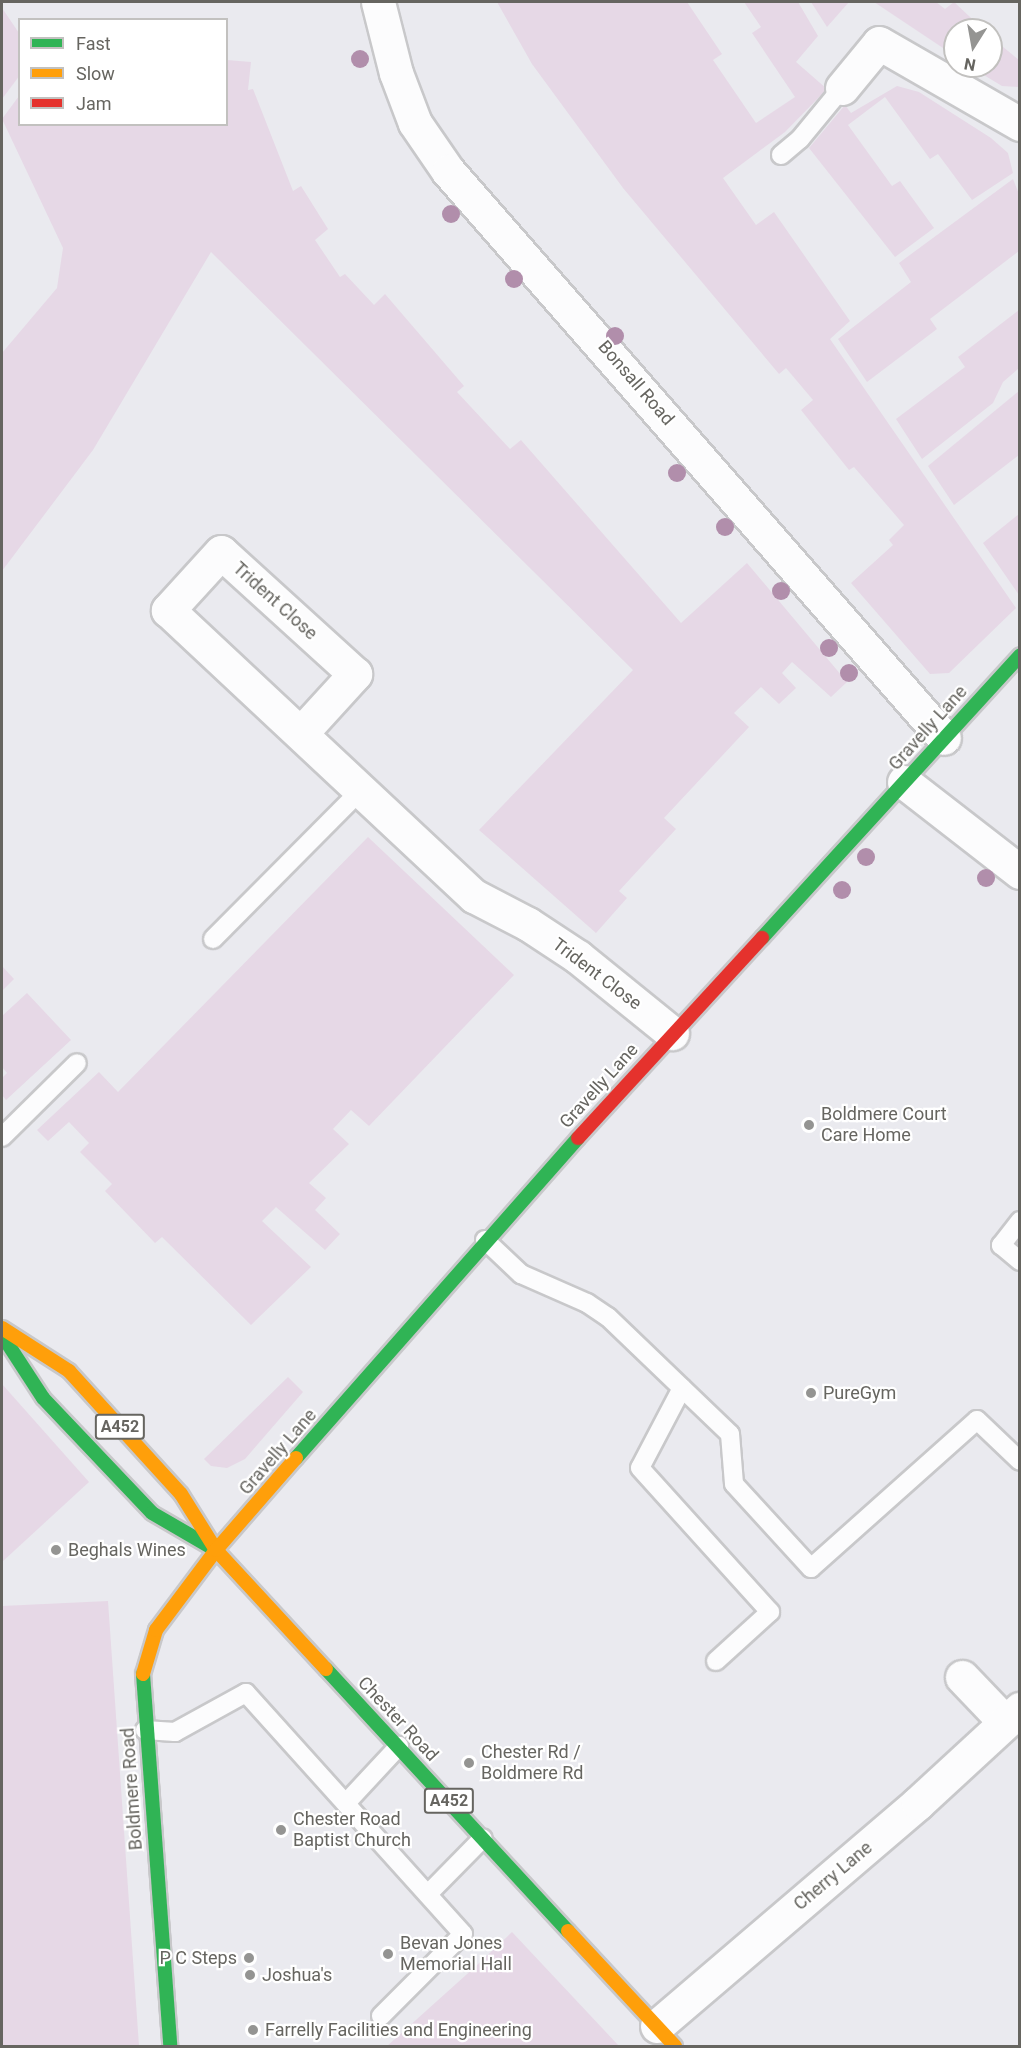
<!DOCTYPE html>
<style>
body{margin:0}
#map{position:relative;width:1021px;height:2048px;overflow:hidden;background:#eaeaef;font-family:Roboto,sans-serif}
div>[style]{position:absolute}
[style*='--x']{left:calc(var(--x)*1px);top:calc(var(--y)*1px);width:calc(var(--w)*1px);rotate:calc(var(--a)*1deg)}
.green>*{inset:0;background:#e6d8e6}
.roads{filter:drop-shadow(2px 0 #c8c8ca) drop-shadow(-2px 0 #c8c8ca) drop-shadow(0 2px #c8c8ca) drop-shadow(0 -2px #c8c8ca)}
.lane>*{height:18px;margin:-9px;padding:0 9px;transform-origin:9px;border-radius:9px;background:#fcfcfd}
.street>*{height:33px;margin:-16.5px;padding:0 16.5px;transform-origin:16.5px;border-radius:16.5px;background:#fcfcfd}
.fast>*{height:14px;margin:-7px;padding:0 7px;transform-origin:7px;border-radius:7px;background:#30b455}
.slow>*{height:14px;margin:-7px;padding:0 7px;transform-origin:7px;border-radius:7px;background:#ff9f0a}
.jam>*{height:14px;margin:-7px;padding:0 7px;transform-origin:7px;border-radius:7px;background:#e5322d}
.trees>*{width:18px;height:18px;margin:-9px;border-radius:50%;background:#b18eab}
.dots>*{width:16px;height:16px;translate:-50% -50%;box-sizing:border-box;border:3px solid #fff;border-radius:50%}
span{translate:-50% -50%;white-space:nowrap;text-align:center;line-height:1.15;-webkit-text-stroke:4.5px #fff;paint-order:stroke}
.shield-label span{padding:2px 4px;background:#fff;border:2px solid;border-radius:4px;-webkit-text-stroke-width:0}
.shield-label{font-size:16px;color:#666560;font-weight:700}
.street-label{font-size:18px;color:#666560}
.poi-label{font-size:18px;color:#666560}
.left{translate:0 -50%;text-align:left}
.right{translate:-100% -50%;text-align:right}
.frame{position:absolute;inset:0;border:3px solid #666560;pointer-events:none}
.legend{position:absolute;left:18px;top:18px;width:210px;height:108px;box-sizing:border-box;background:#fff;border:2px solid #c2c1bf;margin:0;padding:8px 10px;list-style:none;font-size:18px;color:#666560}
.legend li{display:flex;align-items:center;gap:12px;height:30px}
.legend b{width:30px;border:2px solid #c2c1bf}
.north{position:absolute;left:943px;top:18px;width:60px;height:60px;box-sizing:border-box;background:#fff;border:2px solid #c2c1bf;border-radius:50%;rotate:191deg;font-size:16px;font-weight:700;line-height:24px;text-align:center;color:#666560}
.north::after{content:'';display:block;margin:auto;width:21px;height:27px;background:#949492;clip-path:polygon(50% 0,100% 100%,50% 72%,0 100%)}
</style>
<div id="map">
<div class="green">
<i style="clip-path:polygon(497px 2px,687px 2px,722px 54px,713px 60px,756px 123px,795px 97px,752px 33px,761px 27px,744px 2px,798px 2px,818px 36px,796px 62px,827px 89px,785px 132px,723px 178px,756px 225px,774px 212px,850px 321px,830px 339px,1016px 608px,949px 673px,930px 674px,851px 583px,893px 545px,889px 540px,904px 525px,854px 467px,849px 470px,801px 410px,813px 400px,786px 368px,779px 374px,623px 188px,532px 64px)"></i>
<i style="clip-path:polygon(811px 2px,849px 2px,827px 27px)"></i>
<i style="clip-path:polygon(874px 2px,936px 2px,945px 9px,954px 2px,984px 30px,955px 30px,955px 56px)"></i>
<i style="clip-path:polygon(2px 8px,19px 33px,20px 75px,2px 99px)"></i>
<i style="clip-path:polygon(991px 37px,1019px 60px,1019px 87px,1002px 86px,969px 66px,991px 66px)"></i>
<i style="clip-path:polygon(227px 60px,251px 62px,248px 90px,253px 89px,293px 191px,301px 186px,328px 229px,315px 240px,340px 277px,345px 274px,374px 305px,385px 294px,464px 386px,457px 392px,510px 449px,521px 440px,681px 623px,747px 563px,847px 682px,831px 697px,792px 662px,782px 673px,796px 688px,779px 704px,761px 687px,734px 713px,749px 727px,664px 818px,676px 829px,619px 891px,627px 898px,596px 933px,479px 830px,633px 670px,211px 252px,93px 450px,2px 571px,2px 353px,57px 288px,63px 248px,2px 119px,19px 96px,20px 124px,226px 124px)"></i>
<i style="clip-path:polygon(897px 86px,919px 92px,991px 138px,1008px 153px,1013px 173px,972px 200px,938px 154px,930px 159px,885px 97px,848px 125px,892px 186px,900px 181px,934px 228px,895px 257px,809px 148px,845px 105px,851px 113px)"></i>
<i style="clip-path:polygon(1013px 179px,1019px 194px,1019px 251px,930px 319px,937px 329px,867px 382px,838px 339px,911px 282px,899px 263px)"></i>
<i style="clip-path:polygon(1019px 310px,1019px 368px,1003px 382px,993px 403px,922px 459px,896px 419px,965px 367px,958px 357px)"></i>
<i style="clip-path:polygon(1019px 391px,1019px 455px,954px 505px,928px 466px)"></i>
<i style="clip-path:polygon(1019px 514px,1019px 595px,983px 543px)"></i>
<i style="clip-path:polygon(368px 837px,514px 975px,369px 1126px,351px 1110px,333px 1129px,349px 1144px,309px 1183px,326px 1198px,315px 1210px,340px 1234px,325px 1250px,276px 1207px,262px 1221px,311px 1267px,251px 1325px,162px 1237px,155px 1243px,105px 1191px,112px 1184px,80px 1152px,89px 1143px,69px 1122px,48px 1141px,37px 1130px,99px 1072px,118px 1092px)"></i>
<i style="clip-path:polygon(2px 966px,14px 979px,2px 991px)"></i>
<i style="clip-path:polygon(27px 993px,71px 1040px,6px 1100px,2px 1095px,2px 1078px,7px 1073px,2px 1067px,2px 1016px)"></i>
<i style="clip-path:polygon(288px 1377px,303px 1392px,245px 1459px,227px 1468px,211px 1466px,204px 1459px)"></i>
<i style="clip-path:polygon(2px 1384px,89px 1482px,2px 1562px)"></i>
<i style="clip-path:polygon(108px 1601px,139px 2046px,2px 2046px,2px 1606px)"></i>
<i style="clip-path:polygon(512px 1932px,619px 2046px,387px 2046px,476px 1966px)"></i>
</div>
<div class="roads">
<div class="lane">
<i style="--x:781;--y:155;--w:25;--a:-40"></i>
<i style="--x:800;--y:139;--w:66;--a:-50.5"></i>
<i style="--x:213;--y:939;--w:207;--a:-45.2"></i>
<i style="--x:2;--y:1137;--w:105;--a:-44.6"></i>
<i style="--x:1020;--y:1221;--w:31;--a:128"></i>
<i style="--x:1001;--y:1245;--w:25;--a:40"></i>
<i style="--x:485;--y:1240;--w:50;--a:43.4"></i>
<i style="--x:521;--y:1274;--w:72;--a:23.7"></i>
<i style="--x:587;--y:1303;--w:25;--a:34"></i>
<i style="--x:608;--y:1317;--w:169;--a:43.8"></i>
<i style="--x:730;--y:1434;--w:50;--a:85.4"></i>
<i style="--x:734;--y:1484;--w:114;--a:47.5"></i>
<i style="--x:811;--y:1568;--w:222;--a:-41.7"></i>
<i style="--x:977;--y:1420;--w:59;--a:43.6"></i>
<i style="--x:682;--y:1388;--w:90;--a:117.7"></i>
<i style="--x:640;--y:1468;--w:194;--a:47.9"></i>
<i style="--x:770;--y:1612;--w:73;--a:137.8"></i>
<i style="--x:145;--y:1730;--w:30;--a:4"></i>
<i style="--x:175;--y:1732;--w:81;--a:-28.8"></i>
<i style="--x:246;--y:1693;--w:324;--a:48"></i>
<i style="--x:463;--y:1934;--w:116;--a:135"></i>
<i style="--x:346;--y:1803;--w:78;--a:-47.1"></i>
<i style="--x:428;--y:1894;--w:78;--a:-45.5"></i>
</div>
<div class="street">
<i style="--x:378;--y:2;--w:73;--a:75.8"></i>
<i style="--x:396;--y:73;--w:53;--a:69.2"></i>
<i style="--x:415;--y:123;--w:58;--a:55.5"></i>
<i style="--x:448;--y:171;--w:753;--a:48.82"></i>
<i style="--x:842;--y:88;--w:58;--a:-50.6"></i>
<i style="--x:879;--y:43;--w:163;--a:29.9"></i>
<i style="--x:302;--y:732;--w:79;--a:-47.6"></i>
<i style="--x:355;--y:674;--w:181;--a:-137.7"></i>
<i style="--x:221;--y:552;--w:79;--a:132.4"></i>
<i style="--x:168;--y:610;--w:419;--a:43.1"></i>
<i style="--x:474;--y:896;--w:61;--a:27.4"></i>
<i style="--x:528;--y:924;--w:60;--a:33.4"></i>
<i style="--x:578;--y:957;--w:121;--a:39"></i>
<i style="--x:904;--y:782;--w:147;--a:37.8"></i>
<i style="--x:962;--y:1677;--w:62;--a:46.3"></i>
<i style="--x:657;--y:2026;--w:343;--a:-40.5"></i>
<i style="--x:918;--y:1803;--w:139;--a:-42.7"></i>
</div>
<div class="fast">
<i style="--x:762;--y:938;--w:383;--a:-47.6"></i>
<i style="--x:2;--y:1335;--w:75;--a:56.9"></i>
<i style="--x:43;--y:1398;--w:158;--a:46.5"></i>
<i style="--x:152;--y:1513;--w:66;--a:30.1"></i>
<i style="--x:296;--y:1458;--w:427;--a:-48.6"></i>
<i style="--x:326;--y:1669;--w:357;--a:47.3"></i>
<i style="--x:143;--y:1674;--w:373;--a:85.8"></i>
</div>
<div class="slow">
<i style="--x:2;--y:1328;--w:80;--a:32.7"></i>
<i style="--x:69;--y:1371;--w:166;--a:47.7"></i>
<i style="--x:181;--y:1494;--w:66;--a:58"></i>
<i style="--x:216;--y:1550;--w:162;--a:47.3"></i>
<i style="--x:143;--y:1674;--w:46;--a:-73.5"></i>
<i style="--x:156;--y:1630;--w:100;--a:-53.1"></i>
<i style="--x:216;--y:1550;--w:122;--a:-49"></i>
<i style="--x:568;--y:1931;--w:157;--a:47.1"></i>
</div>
<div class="jam">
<i style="--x:578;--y:1138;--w:272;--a:-47.4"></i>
</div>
</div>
<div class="trees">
<i style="left:360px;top:59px"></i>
<i style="left:451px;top:214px"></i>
<i style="left:514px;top:279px"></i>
<i style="left:615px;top:336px"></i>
<i style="left:677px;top:473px"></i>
<i style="left:725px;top:527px"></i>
<i style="left:781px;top:591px"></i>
<i style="left:829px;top:648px"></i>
<i style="left:849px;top:673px"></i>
<i style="left:866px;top:857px"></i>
<i style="left:986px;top:878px"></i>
<i style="left:842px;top:890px"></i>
</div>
<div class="dots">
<i style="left:809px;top:1125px;background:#949492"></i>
<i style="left:811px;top:1393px;background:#949492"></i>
<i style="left:56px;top:1550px;background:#949492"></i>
<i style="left:469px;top:1763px;background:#949492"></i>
<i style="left:281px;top:1830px;background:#949492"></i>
<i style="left:388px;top:1954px;background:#949492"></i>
<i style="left:249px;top:1958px;background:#949492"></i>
<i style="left:250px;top:1975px;background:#949492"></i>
<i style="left:253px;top:2030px;background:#949492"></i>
</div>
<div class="shield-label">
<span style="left:120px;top:1427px">A452</span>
<span style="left:449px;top:1801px">A452</span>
</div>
<div class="street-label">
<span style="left:636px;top:383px;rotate:49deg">Bonsall Road</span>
<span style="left:275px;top:601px;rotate:42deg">Trident Close</span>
<span style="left:928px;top:728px;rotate:-48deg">Gravelly Lane</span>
<span style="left:597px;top:974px;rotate:37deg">Trident Close</span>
<span style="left:599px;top:1086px;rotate:-48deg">Gravelly Lane</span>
<span style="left:278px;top:1452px;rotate:-49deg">Gravelly Lane</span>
<span style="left:398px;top:1719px;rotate:47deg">Chester Road</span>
<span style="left:132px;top:1789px;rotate:-94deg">Boldmere Road</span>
<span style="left:833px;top:1876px;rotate:-40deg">Cherry Lane</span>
</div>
<div class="poi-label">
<span class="left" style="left:821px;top:1125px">Boldmere Court<br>Care Home</span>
<span class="left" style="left:823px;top:1393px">PureGym</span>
<span class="left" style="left:68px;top:1550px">Beghals Wines</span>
<span class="left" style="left:481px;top:1763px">Chester Rd /<br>Boldmere Rd</span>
<span class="left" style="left:293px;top:1830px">Chester Road<br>Baptist Church</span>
<span class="left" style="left:400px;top:1954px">Bevan Jones<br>Memorial Hall</span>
<span class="right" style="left:237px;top:1958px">P C Steps</span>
<span class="left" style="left:262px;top:1975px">Joshua's</span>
<span class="left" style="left:265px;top:2030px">Farrelly Facilities and Engineering</span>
</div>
<div class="frame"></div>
<ul class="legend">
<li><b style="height:8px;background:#30b455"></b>Fast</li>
<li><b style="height:8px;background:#ff9f0a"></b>Slow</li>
<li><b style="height:8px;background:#e5322d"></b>Jam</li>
</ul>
<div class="north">N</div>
</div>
